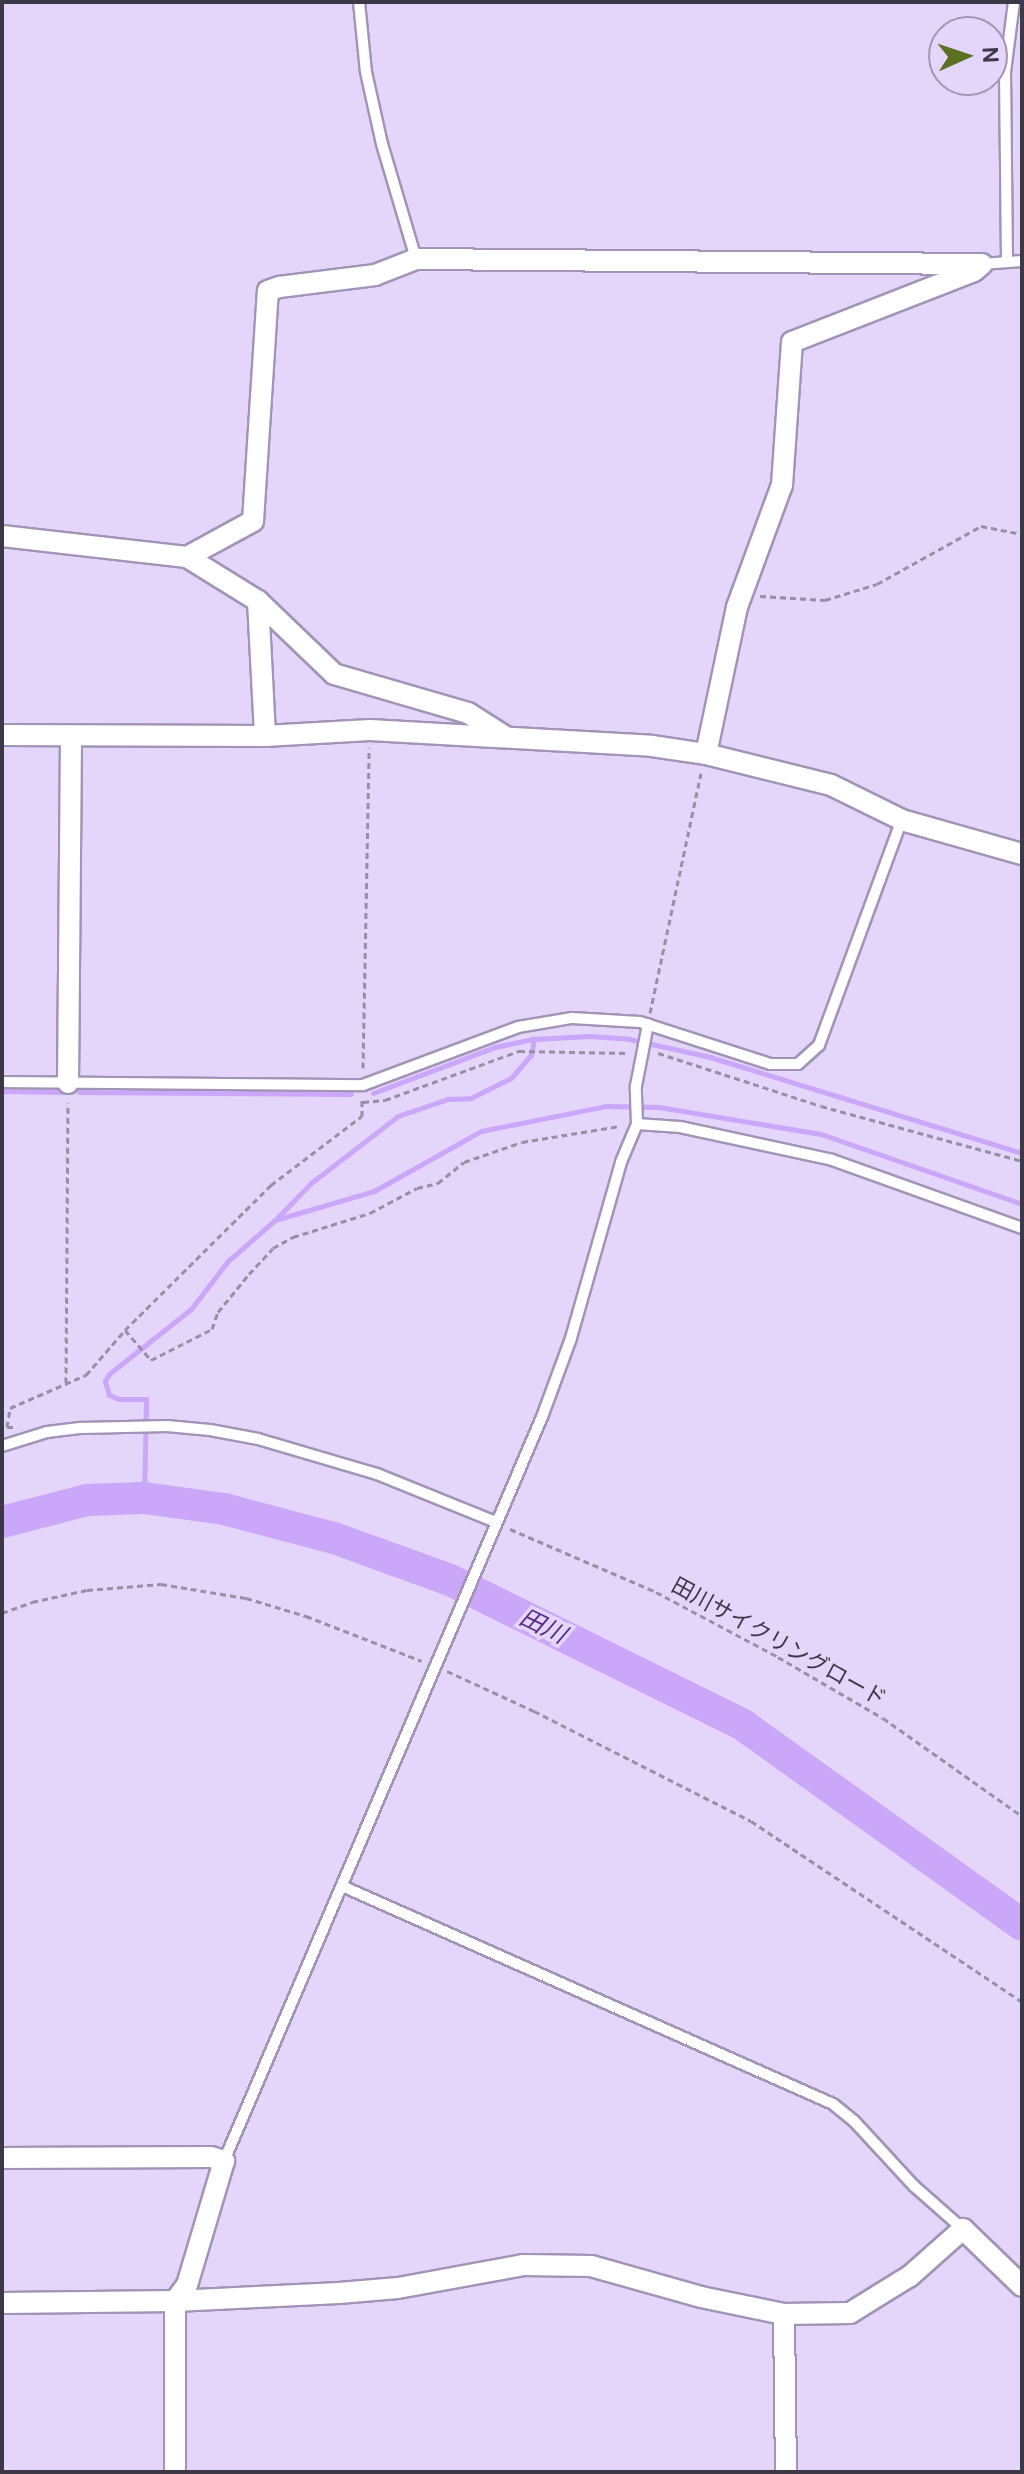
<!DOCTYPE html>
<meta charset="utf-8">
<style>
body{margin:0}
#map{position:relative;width:1024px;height:2474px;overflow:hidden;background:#e4d5fa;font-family:"DM Sans","Noto Sans JP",sans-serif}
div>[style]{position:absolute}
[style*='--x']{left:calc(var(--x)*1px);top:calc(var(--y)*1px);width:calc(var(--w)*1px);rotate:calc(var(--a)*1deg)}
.stream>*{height:5px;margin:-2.5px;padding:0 2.5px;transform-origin:2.5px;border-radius:2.5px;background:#caa7f8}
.river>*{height:32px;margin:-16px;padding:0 16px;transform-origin:16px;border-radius:16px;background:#caa7f8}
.path>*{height:3px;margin-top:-1.5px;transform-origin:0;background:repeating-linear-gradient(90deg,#998ea8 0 6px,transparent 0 10px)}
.roads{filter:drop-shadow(2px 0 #a294b6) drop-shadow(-2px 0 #a294b6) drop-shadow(0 2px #a294b6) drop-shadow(0 -2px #a294b6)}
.service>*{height:10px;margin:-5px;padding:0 5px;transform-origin:5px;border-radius:5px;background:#fff}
.minor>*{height:20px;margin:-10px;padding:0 10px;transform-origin:10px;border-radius:10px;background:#fff}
span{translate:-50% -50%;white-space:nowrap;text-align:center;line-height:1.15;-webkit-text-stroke:7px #e4d5fa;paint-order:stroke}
.street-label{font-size:22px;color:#3e3846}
.water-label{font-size:24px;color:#592b87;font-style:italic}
.frame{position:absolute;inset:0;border:4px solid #3e3846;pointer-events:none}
.north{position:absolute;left:928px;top:16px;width:80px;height:80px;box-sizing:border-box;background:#e4d5fa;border:2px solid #a296b2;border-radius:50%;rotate:87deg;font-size:22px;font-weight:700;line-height:32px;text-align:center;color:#3e3846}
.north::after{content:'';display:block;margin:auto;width:28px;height:36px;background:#5b7122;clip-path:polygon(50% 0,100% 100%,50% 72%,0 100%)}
</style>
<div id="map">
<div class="stream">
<i style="--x:2;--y:1091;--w:59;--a:1"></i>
<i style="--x:79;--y:1092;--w:272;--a:0.4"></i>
<i style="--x:373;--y:1093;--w:130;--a:-20.7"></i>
<i style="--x:495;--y:1047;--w:40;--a:-12"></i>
<i style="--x:534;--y:1039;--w:56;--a:-3.1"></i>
<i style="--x:590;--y:1036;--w:39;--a:4"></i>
<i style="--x:629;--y:1039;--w:83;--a:12.5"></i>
<i style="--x:710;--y:1057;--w:326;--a:17.1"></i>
<i style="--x:277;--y:1218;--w:49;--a:-45.8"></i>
<i style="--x:311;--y:1183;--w:110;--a:-37.6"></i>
<i style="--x:398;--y:1116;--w:53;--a:-18.8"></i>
<i style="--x:448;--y:1099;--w:23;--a:-2"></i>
<i style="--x:471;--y:1098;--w:45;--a:-26.6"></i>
<i style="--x:511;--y:1078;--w:30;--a:-49"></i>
<i style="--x:531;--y:1055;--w:16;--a:-79"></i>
<i style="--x:144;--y:1498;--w:99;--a:-88.8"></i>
<i style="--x:146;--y:1399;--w:27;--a:180"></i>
<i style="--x:119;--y:1399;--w:11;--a:-158"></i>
<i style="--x:109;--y:1395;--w:15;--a:-106"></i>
<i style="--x:105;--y:1381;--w:8;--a:-60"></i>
<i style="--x:109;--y:1374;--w:105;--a:-38.4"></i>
<i style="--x:191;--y:1309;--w:61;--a:-52.4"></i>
<i style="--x:228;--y:1261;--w:62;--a:-41.1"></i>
<i style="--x:275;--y:1220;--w:103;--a:-16.3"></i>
<i style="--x:374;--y:1191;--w:123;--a:-29.3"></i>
<i style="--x:481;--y:1131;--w:127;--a:-11.3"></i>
<i style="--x:606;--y:1106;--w:53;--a:1.1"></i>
<i style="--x:659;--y:1107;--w:164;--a:9.5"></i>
<i style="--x:821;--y:1134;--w:213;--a:19.2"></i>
</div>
<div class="river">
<i style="--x:2;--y:1522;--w:88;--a:-14.5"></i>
<i style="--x:87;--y:1500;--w:57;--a:-2"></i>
<i style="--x:144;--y:1498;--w:81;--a:7.8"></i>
<i style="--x:224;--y:1509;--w:114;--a:14.8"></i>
<i style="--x:334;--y:1538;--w:123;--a:19.9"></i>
<i style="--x:450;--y:1580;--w:327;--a:26.3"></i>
<i style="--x:743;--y:1725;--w:343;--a:35.6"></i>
</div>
<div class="path">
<i style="--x:760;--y:596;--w:65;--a:3.5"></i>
<i style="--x:825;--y:600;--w:54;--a:-17.1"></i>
<i style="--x:877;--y:584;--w:119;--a:-29.1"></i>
<i style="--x:981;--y:526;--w:42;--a:11"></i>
<i style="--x:650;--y:1013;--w:245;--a:-78"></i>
<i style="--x:658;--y:1053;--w:171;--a:18"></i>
<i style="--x:821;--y:1106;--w:208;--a:15.3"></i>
<i style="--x:363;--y:1068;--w:320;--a:-88.9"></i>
<i style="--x:363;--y:1102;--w:22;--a:-5"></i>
<i style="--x:385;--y:1100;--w:143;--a:-20.1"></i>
<i style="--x:519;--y:1051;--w:108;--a:1.1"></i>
<i style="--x:125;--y:1330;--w:40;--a:49"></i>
<i style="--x:151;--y:1360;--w:68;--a:-26.9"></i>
<i style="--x:212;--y:1329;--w:18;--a:-71"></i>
<i style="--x:218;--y:1312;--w:49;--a:-50.8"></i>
<i style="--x:249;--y:1274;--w:35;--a:-47"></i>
<i style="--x:273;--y:1248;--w:23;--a:-29"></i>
<i style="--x:293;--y:1237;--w:81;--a:-17.3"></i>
<i style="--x:370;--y:1213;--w:53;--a:-28"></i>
<i style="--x:417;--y:1188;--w:22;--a:-13"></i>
<i style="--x:438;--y:1183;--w:33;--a:-39"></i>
<i style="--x:464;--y:1162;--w:61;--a:-19"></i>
<i style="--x:522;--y:1142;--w:99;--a:-9.3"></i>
<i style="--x:66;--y:1383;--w:280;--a:-89.6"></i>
<i style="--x:13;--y:1427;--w:6;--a:180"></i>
<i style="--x:7;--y:1427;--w:19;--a:-81"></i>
<i style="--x:10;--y:1408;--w:83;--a:-23.5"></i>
<i style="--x:86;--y:1375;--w:60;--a:-49.1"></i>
<i style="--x:125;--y:1330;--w:206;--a:-44.8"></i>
<i style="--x:271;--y:1185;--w:114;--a:-37.2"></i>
<i style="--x:362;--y:1116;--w:16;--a:-90"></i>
<i style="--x:510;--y:1529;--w:159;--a:23.3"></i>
<i style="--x:656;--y:1592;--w:138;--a:28"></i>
<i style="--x:778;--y:1657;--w:121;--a:30.2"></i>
<i style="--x:883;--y:1718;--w:170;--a:35.2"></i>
<i style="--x:2;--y:1613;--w:32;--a:-20"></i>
<i style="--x:32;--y:1602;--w:56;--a:-12.3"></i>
<i style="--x:87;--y:1590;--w:74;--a:-4.6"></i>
<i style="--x:161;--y:1584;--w:86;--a:9.4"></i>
<i style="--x:246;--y:1598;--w:63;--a:16.7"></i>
<i style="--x:306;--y:1616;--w:124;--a:21.2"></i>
<i style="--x:447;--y:1671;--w:96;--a:24.7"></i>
<i style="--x:534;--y:1711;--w:243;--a:26.9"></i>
<i style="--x:751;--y:1821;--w:326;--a:33.7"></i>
</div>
<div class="roads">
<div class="service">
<i style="--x:359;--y:2;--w:70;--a:84.3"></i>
<i style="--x:366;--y:72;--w:74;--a:77.5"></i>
<i style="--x:382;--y:144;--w:120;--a:73.5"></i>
<i style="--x:1007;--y:262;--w:190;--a:-90.6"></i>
<i style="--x:1005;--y:72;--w:71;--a:-82.7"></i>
<i style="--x:982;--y:264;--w:40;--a:-4.3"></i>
<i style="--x:2;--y:1082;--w:361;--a:0.5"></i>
<i style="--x:363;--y:1085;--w:165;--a:-20.5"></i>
<i style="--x:518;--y:1027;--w:55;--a:-9.5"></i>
<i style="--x:572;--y:1018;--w:68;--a:3.4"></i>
<i style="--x:640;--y:1022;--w:137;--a:17.9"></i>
<i style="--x:770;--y:1064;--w:28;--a:0"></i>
<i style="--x:798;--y:1064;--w:28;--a:-42"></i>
<i style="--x:819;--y:1045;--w:240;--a:-69.8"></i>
<i style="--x:637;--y:1124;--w:43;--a:4"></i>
<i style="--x:680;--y:1127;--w:156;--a:12.2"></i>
<i style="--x:832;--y:1160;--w:202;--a:19.7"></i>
<i style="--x:2;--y:1446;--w:47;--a:-17.3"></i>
<i style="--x:47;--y:1432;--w:35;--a:-7"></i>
<i style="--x:82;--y:1428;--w:85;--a:-1.3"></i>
<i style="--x:167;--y:1426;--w:43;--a:5.3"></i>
<i style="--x:210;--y:1430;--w:49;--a:10.6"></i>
<i style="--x:258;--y:1439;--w:124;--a:16.4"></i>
<i style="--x:377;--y:1474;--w:128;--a:22"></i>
<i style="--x:342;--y:1886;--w:537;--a:23.94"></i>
<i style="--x:833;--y:2104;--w:27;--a:39"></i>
<i style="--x:854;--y:2121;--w:88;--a:47.3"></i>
<i style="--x:914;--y:2186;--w:65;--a:41.3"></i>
<i style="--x:224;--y:2161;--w:809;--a:-66.86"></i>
<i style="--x:542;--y:1417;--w:84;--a:-69.8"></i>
<i style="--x:571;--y:1338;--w:183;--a:-74.1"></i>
<i style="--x:621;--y:1162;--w:41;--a:-67.2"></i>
<i style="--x:637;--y:1124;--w:38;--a:-92"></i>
<i style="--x:636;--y:1086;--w:63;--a:-79"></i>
</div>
<div class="minor">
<i style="--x:2;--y:536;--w:186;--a:6.5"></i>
<i style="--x:187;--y:557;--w:84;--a:31.8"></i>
<i style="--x:258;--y:601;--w:105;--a:43.8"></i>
<i style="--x:334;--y:674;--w:140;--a:16.2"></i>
<i style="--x:468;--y:713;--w:41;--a:32.2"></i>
<i style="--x:187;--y:557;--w:75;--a:-28.6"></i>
<i style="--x:253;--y:521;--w:230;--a:-86.3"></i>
<i style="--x:268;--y:291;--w:12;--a:-20"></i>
<i style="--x:279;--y:287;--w:97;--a:-7.1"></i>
<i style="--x:375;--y:275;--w:44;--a:-21.3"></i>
<i style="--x:416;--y:259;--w:566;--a:0.51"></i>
<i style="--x:258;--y:601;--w:135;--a:87"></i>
<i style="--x:2;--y:735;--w:263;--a:0.2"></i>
<i style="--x:265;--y:736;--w:105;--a:-3.3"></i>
<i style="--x:370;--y:730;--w:282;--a:3.2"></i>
<i style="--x:652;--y:746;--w:55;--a:8.4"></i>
<i style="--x:706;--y:754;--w:129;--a:13.9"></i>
<i style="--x:831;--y:785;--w:79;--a:26.2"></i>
<i style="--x:902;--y:820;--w:125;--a:15.8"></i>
<i style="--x:706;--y:754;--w:150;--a:-78.1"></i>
<i style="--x:737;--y:607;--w:130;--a:-69.8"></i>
<i style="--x:782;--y:485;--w:143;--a:-86"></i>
<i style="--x:792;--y:342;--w:195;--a:-21.3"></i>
<i style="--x:974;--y:271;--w:9;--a:-41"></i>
<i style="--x:68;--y:1083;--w:347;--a:-89.5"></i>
<i style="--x:2;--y:2158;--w:209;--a:-0.3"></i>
<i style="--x:211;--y:2157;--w:14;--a:17"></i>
<i style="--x:224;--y:2161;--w:129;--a:106.6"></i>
<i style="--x:187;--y:2285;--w:20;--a:127"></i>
<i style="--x:175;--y:2301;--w:171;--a:90"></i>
<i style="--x:2;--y:2303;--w:173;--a:-0.7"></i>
<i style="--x:175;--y:2301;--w:164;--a:-2.8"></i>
<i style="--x:339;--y:2293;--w:59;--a:-4.8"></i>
<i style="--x:398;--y:2288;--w:127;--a:-10.4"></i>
<i style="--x:523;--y:2265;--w:68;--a:0.8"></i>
<i style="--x:591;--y:2266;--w:114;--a:15.7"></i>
<i style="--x:701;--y:2297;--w:85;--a:11.6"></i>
<i style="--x:784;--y:2314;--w:66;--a:-0.9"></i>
<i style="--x:850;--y:2313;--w:70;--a:-31.7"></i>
<i style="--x:910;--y:2276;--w:71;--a:-41.6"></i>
<i style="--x:963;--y:2229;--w:82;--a:44"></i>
<i style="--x:784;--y:2314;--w:158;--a:89.3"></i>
</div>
</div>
<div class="street-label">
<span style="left:779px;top:1642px;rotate:29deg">田川サイクリングロード</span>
</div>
<div class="water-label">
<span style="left:543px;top:1626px;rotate:26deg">田川</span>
</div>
<div class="frame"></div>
<div class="north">N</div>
</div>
